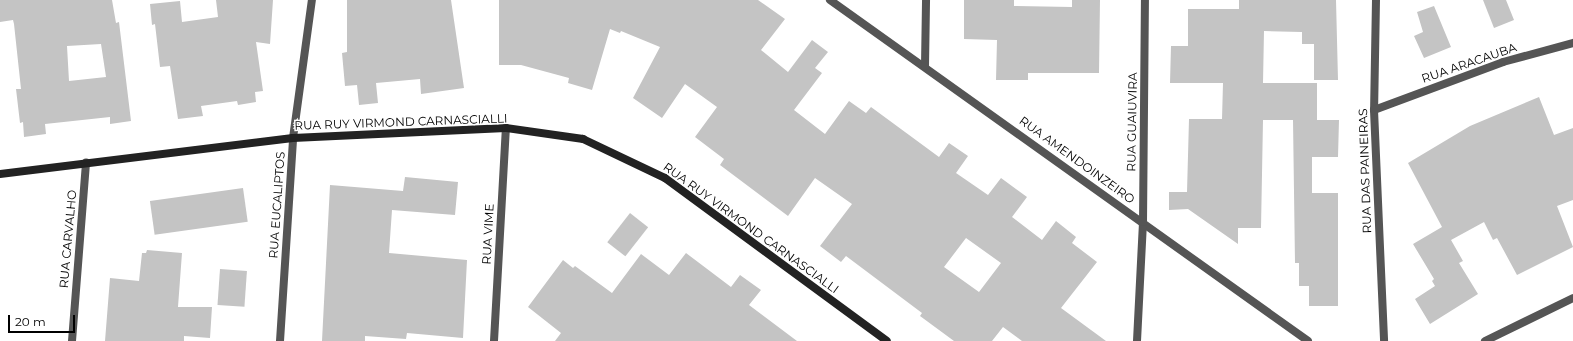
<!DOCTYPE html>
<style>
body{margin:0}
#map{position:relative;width:1573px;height:341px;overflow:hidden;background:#fff;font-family:Montserrat,sans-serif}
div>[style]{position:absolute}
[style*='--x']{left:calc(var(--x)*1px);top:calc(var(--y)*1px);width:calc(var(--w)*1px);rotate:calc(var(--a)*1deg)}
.building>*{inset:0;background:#c4c4c4;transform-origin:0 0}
.street>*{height:8px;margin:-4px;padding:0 4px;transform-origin:4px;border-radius:4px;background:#555}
.secondary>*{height:8px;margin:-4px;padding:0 4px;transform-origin:4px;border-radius:4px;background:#222}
span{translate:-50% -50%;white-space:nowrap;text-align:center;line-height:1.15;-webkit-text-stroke:3px #fff;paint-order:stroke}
.street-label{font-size:12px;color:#000}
.scale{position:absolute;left:8px;top:315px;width:67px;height:18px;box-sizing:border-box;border:2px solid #000;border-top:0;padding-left:5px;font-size:12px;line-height:14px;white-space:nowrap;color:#000;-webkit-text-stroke:3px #fff;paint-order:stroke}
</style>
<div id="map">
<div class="building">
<i style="clip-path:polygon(evenodd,0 0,112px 0,116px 23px,119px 22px,131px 121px,110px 124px,110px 117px,45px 124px,46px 134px,24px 137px,23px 122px,20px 123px,16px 89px,21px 89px,14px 24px,13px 20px,0 22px,0 0,101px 44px,106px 77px,69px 81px,67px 46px,101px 44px)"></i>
<i style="clip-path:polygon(216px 0,273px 0,270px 44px,256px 42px,263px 91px,255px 92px,256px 102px,238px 105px,237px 101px,201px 106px,203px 116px,178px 119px,170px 66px,160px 67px,155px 24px,152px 25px,150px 4px,180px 1px,182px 22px,218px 17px)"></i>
<i style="clip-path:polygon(347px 0,451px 0,464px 88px,421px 94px,420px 79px,376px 83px,378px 103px,359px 105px,357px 85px,345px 86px,342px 53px,347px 52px)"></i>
<i style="clip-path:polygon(evenodd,499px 0,758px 0,785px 19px,761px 50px,788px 72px,812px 40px,828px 52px,815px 68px,822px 73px,794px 110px,825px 134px,849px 101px,866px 113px,871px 107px,939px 157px,949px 143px,968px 156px,956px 173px,988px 195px,1001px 178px,1027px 197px,1012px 217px,1042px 240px,1056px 221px,1076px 237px,1072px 243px,1097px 262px,1061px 308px,1106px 341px,1022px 341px,1003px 327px,992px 341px,954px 341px,920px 316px,922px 313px,846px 256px,841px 262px,820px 246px,852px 204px,815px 178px,788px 216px,720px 165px,724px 159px,695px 137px,717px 107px,685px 84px,662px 118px,633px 98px,660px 47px,621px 31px,620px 33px,610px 29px,592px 90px,568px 83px,569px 78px,521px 65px,499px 65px,499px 0,966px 238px,1001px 263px,979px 292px,944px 267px,966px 238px)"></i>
<i style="clip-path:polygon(964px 0,1014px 0,1014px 6px,1072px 7px,1072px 0,1100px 0,1099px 73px,1028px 73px,1028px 80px,996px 80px,997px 40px,964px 39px)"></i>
<i style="clip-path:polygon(1239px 0,1336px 0,1338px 80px,1314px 80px,1314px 44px,1302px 44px,1302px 32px,1264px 31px,1263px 83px,1317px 83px,1317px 120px,1339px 120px,1338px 157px,1312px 157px,1312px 193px,1338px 193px,1338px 306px,1309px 306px,1309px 286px,1299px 286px,1299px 263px,1295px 263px,1293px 120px,1263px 120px,1261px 228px,1238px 228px,1238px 244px,1188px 209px,1169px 210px,1169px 192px,1187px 192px,1189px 119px,1222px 119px,1223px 83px,1170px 83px,1171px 46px,1188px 46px,1188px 9px,1239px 9px)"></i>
<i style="clip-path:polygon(1483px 0,1506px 0,1514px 20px,1494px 28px)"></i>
<i style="clip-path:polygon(1434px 6px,1451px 47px,1424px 58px,1414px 36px,1423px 32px,1417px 12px)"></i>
<i style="clip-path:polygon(1539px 97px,1554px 135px,1573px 128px,1573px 200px,1557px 206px,1573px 247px,1517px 275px,1497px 238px,1493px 240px,1484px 222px,1451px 240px,1463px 261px,1459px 263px,1478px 294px,1430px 324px,1415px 299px,1435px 286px,1432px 281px,1434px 279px,1413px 244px,1442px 227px,1408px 163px,1470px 126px)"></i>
<i style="clip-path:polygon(405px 177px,458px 182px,455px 215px,392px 210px,389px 253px,467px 260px,463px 338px,407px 333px,406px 339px,365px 336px,365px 341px,322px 341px,330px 185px,403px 191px)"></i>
<i style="left:243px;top:188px;width:34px;height:94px;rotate:82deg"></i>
<i style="left:630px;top:213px;width:23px;height:37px;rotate:38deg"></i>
<i style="clip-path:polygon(147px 250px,182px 253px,178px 307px,212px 307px,210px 338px,184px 336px,184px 341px,105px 341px,110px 278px,139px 281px,142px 253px,146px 253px)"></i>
<i style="clip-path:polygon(686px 253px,731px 287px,740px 275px,761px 290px,749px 305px,797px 341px,555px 341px,561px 333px,528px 307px,563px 260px,573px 268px,575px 266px,612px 293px,641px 254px,669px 275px)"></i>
<i style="left:220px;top:269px;width:27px;height:36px;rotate:4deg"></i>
</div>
<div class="street">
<i style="--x:830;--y:0;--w:587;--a:35.5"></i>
<i style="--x:1376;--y:0;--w:110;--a:91"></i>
<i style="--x:1374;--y:110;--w:231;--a:87.5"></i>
<i style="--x:925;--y:66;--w:66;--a:-89.1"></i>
<i style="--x:1374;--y:110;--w:138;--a:-20.4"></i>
<i style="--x:1503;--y:62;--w:73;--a:-15.2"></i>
<i style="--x:72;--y:341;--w:179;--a:-85.5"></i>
<i style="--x:280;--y:341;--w:203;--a:-86.3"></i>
<i style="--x:293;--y:138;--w:139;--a:-82.2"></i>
<i style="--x:494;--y:341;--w:213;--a:-86.8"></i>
<i style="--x:1137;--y:341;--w:119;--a:-87.1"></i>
<i style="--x:1143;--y:222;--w:222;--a:-89.5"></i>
<i style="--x:1485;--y:341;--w:98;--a:-26"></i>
</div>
<div class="secondary">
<i style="--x:0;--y:174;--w:295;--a:-7"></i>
<i style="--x:293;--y:138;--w:213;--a:-2.7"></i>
<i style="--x:506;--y:128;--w:78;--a:8.1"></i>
<i style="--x:583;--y:139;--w:91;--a:25.4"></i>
<i style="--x:665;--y:178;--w:275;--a:36.3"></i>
</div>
<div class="street-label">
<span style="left:1469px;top:63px;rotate:-19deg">RUA ARACAUBA</span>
<span style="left:401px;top:122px;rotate:-2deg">RUA RUY VIRMOND CARNASCIALLI</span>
<span style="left:1132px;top:122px;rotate:-89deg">RUA GUAIUVIRA</span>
<span style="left:1077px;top:160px;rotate:36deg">RUA AMENDOINZEIRO</span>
<span style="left:1365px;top:171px;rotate:-92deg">RUA DAS PAINEIRAS</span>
<span style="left:277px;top:205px;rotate:-86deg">RUA EUCALIPTOS</span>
<span style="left:751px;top:228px;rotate:36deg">RUA RUY VIRMOND CARNASCIALLI</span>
<span style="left:488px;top:234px;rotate:-87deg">RUA VIME</span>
<span style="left:68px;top:239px;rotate:-85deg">RUA CARVALHO</span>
</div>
<div class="scale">20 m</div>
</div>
